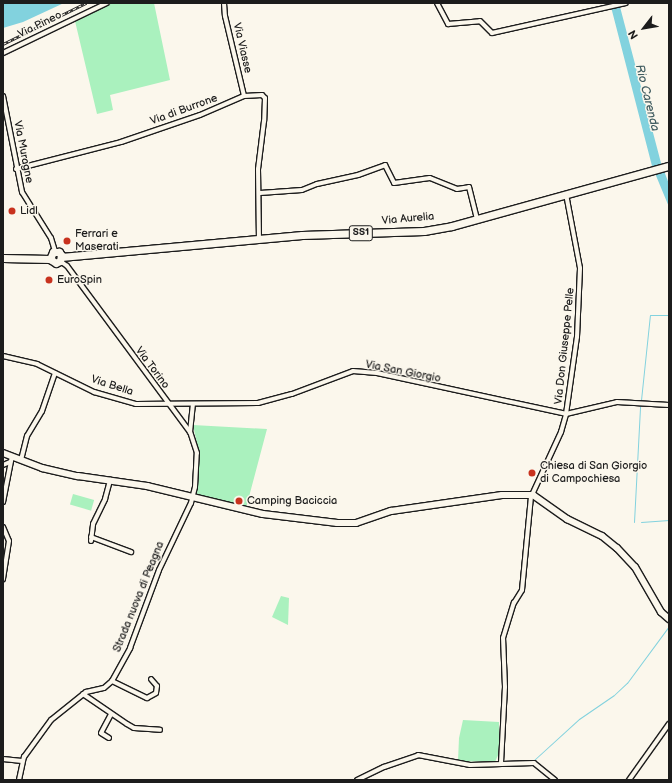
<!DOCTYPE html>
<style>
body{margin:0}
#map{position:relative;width:672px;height:783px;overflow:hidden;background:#fbf7ec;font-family:"Balsamiq Sans",sans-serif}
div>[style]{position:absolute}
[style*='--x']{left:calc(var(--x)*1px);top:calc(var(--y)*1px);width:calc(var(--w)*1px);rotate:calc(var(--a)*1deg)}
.green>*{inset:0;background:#aaf1be;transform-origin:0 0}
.water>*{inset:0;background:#82d2de}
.stream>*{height:1px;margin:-0.5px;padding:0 0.5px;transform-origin:0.5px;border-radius:0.5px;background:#82d2de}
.roads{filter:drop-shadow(1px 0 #1c1c1c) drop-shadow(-1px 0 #1c1c1c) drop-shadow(0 1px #1c1c1c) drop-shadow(0 -1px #1c1c1c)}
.minor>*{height:4px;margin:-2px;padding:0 2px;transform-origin:2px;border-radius:2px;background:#fbf7ec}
.secondary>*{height:6px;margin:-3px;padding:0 3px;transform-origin:3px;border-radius:3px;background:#fbf7ec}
.primary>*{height:7px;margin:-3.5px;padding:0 3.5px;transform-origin:3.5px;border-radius:3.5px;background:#fbf7ec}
.rail>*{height:2.5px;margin-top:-1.25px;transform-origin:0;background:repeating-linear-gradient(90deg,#fbf7ec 0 3px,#1c1c1c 0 6px);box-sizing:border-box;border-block:1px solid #1c1c1c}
.dots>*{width:11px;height:11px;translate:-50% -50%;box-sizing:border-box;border:2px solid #fbf7ec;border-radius:50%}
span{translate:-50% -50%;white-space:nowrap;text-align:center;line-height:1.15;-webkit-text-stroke:3px #fbf7ec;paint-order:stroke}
.shield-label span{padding:1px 3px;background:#fbf7ec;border:1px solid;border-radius:3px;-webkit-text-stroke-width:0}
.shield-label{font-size:10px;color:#1c1c1c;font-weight:700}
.street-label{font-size:11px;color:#1c1c1c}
.poi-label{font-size:11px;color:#1c1c1c}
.left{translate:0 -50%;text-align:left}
.water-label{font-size:12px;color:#405c60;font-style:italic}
.frame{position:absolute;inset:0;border:4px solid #1c1c1c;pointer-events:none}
.north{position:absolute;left:624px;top:8px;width:40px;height:40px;-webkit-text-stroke:3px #fbf7ec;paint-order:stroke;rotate:239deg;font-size:11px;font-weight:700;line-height:16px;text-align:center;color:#1c1c1c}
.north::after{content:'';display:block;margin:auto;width:14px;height:18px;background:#1c1c1c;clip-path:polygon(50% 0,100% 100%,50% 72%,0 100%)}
</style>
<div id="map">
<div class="green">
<i style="clip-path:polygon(111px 3px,154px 3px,170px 80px,110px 95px,113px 110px,97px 114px,75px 21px)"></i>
<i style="clip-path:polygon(193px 425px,267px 429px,246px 508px,196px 496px,199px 453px)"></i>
<i style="left:73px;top:494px;width:22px;height:11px;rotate:16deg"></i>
<i style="clip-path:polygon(281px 596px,289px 598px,288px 625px,272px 617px)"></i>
<i style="clip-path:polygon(463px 720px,499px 722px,499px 753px,495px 762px,458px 761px,459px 738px)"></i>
</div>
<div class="water">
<i style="clip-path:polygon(3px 3px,64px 3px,23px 22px,3px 28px)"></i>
<i style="clip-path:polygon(610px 3px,619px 3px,661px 163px,669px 184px,669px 207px,652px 166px)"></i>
</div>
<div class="stream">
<i style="--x:641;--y:400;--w:85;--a:-84"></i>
<i style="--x:650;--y:315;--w:19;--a:0"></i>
<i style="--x:634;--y:522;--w:116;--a:-87"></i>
<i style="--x:641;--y:522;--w:28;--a:-4"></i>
<i style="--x:534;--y:760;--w:61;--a:-42.3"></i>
<i style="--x:579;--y:719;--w:42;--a:-34.4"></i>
<i style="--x:614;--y:695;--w:18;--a:-43"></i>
<i style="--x:627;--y:683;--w:71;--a:-53.6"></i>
</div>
<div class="roads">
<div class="minor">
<i style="--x:224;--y:3;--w:13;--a:86"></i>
<i style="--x:225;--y:16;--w:82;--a:76.6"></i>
<i style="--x:437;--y:3;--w:24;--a:62"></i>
<i style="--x:448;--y:24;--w:32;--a:-5"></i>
<i style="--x:480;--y:21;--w:17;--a:45"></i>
<i style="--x:492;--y:33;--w:137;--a:-12.6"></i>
<i style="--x:3;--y:53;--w:115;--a:-25.7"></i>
<i style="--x:3;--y:96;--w:98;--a:78.8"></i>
<i style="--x:22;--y:192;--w:54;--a:57.8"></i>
<i style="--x:51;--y:238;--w:14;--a:73"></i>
<i style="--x:16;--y:169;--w:108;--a:-14.4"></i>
<i style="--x:121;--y:142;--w:83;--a:-18.9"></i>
<i style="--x:200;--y:115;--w:48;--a:-23.4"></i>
<i style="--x:244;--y:96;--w:18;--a:-3"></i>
<i style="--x:262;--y:95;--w:4;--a:45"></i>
<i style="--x:265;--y:98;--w:23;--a:92"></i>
<i style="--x:264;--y:121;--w:48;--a:97.1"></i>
<i style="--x:258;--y:169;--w:70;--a:89.2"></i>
<i style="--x:260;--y:193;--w:42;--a:-4.1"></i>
<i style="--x:302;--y:190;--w:16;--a:-22"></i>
<i style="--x:317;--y:184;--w:42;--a:-12.4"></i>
<i style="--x:358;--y:175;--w:29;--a:-20"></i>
<i style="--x:385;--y:165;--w:20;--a:63"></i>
<i style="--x:394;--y:183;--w:36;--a:-8"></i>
<i style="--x:430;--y:178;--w:29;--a:22"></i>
<i style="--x:457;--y:189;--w:12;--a:-9"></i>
<i style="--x:469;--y:187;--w:33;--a:76"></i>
<i style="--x:3;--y:356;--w:35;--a:13"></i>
<i style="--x:37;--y:364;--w:64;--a:26.2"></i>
<i style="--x:94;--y:392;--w:44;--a:15.9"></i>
<i style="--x:136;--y:404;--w:122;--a:-0.5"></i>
<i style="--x:258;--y:403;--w:35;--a:-15"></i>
<i style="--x:292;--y:394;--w:65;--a:-20.7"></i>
<i style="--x:353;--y:371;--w:24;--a:5"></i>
<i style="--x:377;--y:373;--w:193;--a:12.2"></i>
<i style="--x:566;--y:414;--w:52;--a:-13.2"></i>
<i style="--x:617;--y:402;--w:52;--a:3.3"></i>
<i style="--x:190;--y:432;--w:28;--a:-84"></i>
<i style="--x:21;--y:460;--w:25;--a:-76"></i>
<i style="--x:27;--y:436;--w:29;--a:-59"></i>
<i style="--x:42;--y:411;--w:40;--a:-71.1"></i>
<i style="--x:3;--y:465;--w:8;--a:-23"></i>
<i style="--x:3;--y:502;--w:47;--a:-78.9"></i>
<i style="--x:3;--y:527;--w:15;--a:67"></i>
<i style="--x:9;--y:541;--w:39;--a:99"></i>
<i style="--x:91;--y:537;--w:43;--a:20.6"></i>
<i style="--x:91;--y:541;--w:17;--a:-83"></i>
<i style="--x:93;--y:524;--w:28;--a:-64"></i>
<i style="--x:105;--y:499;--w:20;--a:-75"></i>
<i style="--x:112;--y:681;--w:39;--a:26"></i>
<i style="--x:147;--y:698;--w:10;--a:-29"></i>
<i style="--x:156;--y:693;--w:7;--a:-82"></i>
<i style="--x:157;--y:686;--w:9;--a:-131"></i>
<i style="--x:83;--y:694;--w:53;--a:34.3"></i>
<i style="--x:127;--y:724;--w:8;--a:30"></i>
<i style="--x:134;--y:728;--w:26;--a:4"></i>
<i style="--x:109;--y:738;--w:9;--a:-148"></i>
<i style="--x:101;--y:733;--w:21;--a:-62"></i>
<i style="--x:3;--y:759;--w:19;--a:6"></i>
<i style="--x:501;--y:763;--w:76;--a:-87"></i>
<i style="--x:505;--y:687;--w:49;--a:-92.3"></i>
<i style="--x:503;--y:638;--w:37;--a:-73"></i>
<i style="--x:514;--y:603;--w:15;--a:-58"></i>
<i style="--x:522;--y:590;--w:93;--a:-84.5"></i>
<i style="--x:531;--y:497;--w:72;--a:-65.2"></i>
<i style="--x:561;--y:432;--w:19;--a:-74"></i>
<i style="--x:566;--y:414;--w:78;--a:-81.9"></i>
<i style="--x:577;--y:337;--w:69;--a:-87.5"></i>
<i style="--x:580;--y:268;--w:75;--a:-100.7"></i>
<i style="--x:19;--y:780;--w:24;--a:-78"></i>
<i style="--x:24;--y:757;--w:46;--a:-53.9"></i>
<i style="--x:51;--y:720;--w:45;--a:-38.7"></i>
<i style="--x:86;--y:692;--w:18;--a:-13"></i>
<i style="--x:104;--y:688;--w:11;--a:-41"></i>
<i style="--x:112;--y:681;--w:38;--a:-61"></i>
<i style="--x:130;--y:648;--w:83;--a:-69.6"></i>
<i style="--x:159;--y:570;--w:74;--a:-64.5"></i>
<i style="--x:191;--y:503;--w:16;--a:-76"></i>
<i style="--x:195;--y:487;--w:34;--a:-87"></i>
<i style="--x:197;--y:453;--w:22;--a:-108"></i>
<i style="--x:190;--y:432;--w:207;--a:-126.5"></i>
<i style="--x:67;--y:266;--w:9;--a:-144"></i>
<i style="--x:357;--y:780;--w:30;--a:-26"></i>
<i style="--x:384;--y:767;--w:36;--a:-19"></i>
<i style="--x:418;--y:755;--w:53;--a:10.9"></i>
<i style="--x:470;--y:765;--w:64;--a:-1.8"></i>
<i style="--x:534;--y:763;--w:27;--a:39"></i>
<i style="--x:629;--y:780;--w:69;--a:-54.5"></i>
</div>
<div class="secondary">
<i style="--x:3;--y:453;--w:42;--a:21"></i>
<i style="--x:42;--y:468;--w:37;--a:13"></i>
<i style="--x:78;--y:476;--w:70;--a:8.2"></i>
<i style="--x:147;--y:486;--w:119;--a:13.6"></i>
<i style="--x:263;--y:514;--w:75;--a:6.9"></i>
<i style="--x:337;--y:523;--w:19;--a:0"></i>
<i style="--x:356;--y:523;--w:37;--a:-19"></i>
<i style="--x:391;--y:511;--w:112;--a:-8.2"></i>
<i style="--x:502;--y:495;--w:31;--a:0"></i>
<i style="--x:533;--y:495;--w:42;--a:35.2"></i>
<i style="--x:567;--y:519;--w:39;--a:26"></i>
<i style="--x:602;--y:536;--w:19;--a:39"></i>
<i style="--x:617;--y:548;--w:26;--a:47"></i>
<i style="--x:635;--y:567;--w:52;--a:60"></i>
<i style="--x:661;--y:612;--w:11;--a:41"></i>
</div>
<div class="primary">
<i style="--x:61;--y:257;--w:242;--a:-5.2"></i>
<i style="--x:302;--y:235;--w:122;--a:-1.9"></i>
<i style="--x:424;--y:231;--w:28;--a:-10"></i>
<i style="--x:452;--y:226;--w:225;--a:-15.5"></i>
<i style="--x:3;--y:258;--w:47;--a:1.2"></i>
<i style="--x:50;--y:259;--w:7;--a:34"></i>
<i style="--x:56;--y:263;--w:4;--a:-27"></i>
<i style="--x:60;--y:261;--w:6;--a:-81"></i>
<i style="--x:61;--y:255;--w:4;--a:-124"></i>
<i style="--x:59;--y:252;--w:6;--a:180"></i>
<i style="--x:53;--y:252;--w:8;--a:113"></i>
</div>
</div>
<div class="rail">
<i style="--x:3;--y:44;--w:93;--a:-26.3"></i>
</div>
<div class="dots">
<i style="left:12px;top:211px;background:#c8321e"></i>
<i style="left:67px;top:241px;background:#c8321e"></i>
<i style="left:49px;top:280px;background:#c8321e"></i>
<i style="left:532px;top:473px;background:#c8321e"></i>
<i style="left:239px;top:501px;background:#c8321e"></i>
</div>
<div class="shield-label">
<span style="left:361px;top:233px">SS1</span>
</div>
<div class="street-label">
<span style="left:40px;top:25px;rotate:-26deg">Via Pineo</span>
<span style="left:242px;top:48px;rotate:77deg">Via Viasse</span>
<span style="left:184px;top:110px;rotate:-20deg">Via di Burrone</span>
<span style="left:23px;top:152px;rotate:79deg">Via Muragne</span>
<span style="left:408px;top:219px;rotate:-5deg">Via Aurelia</span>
<span style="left:565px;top:346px;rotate:-84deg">Via Don Giuseppe Pelle</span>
<span style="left:152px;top:368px;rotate:53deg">Via Torino</span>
<span style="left:403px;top:372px;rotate:11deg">Via San Giorgio</span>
<span style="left:112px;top:386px;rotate:18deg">Via Bella</span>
<span style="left:139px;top:597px;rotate:-68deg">Strada nuova di Peagna</span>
</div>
<div class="poi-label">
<span class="left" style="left:20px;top:211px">Lidl</span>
<span class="left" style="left:75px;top:241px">Ferrari e<br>Maserati</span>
<span class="left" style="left:57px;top:280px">EuroSpin</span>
<span class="left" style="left:540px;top:473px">Chiesa di San Giorgio<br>di Campochiesa</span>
<span class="left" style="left:247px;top:501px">Camping Baciccia</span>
</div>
<div class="water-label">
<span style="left:647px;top:98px;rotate:76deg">Rio Carenda</span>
</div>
<div class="frame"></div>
<div class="north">N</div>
</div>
